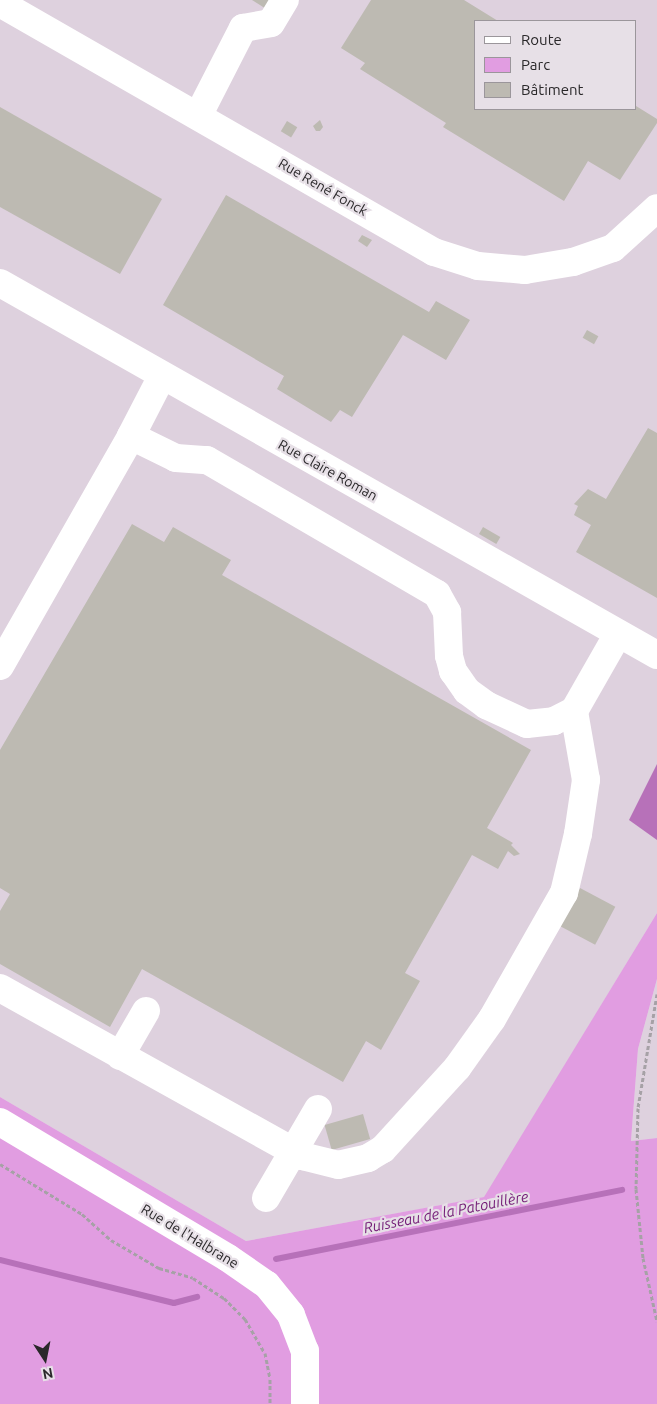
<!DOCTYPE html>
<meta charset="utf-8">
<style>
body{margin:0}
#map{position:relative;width:657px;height:1404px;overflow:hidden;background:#e7e0e7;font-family:Ubuntu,sans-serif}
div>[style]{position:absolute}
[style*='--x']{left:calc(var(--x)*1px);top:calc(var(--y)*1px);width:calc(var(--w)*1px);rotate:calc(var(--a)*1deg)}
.built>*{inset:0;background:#ded1de}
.green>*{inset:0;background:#e19de1}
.water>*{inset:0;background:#b771b9}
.stream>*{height:6px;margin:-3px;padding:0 3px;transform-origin:3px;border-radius:3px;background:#b771b9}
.building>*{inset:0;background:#bdbab2;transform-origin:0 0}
.path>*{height:3px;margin-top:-1.5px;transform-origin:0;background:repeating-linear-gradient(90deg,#a6a1a6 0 4px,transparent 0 6.5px)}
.minor>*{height:28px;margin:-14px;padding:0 14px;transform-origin:14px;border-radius:14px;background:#fff}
span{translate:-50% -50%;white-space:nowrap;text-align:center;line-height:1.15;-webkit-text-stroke:4.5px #e7e0e7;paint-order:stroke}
.street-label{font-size:14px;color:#2a282a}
.water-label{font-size:15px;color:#741d77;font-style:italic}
.legend{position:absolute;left:474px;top:20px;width:162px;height:90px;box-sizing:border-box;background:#e7e0e7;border:1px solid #9b969b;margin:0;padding:6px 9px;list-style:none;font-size:15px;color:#2a282a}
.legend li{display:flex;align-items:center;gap:10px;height:25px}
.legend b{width:25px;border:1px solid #9b969b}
.north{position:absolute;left:20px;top:1334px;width:50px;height:50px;-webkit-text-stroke:4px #e7e0e7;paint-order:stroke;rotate:169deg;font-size:14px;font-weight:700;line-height:20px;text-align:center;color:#2a282a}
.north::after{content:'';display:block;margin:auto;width:18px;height:22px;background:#2a282a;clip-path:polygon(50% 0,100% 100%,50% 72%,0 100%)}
</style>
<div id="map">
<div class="built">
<i style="clip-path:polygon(evenodd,0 0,657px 0,657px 913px,485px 1197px,246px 1241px,0 1097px,0 0,476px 21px,636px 21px,636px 109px,476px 109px,476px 21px)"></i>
<i style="clip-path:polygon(657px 979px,657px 1138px,631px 1141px,638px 1049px)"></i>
</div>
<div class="green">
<i style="clip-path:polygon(657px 913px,657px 979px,638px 1049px,631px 1141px,657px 1138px,657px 1404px,0 1404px,0 1097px,246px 1241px,484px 1197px)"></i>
</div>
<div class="water">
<i style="clip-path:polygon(657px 764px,657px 840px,629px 820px)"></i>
</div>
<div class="stream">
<i style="--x:276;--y:1259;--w:353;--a:-11.3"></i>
<i style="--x:0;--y:1260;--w:179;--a:13.9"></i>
<i style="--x:174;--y:1303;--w:24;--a:-15"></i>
</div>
<div class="building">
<i style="clip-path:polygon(252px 0,279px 0,271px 12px)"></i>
<i style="clip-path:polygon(371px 0,464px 0,498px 21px,476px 21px,476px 109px,636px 109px,636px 106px,657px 119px,657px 123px,620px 180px,588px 161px,564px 201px,443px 127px,446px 123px,360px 69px,365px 63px,341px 48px)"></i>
<i style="clip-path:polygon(0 107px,162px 199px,120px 274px,0 207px)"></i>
<i style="clip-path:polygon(320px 120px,323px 127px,320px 131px,316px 131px,313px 126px)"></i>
<i style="left:287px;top:121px;width:12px;height:12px;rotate:31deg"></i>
<i style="clip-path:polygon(226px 195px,429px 312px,436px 301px,470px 320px,446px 360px,403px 335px,352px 417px,340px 410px,331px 422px,277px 389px,284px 376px,163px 305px)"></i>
<i style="clip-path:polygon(362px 235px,372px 240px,367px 247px,358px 241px)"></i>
<i style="left:587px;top:330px;width:13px;height:9px;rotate:29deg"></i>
<i style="clip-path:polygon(648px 428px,657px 433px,657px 598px,576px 552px,591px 525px,574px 515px,578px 506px,574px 504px,588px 489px,606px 499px)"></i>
<i style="clip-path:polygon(132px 524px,164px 542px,173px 527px,231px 560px,222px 575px,531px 750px,487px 828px,513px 843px,511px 845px,520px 854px,514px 856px,508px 851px,498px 869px,472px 855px,405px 973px,420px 981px,381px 1050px,366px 1041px,343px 1082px,142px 969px,110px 1027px,0 964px,0 911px,10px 894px,0 888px,0 750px)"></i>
<i style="left:483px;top:527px;width:20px;height:8px;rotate:30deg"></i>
<i style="left:580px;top:888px;width:40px;height:43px;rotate:28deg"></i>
<i style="left:363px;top:1114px;width:26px;height:40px;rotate:74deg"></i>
</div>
<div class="path">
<i style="--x:657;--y:994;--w:116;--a:99.5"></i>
<i style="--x:638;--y:1108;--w:81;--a:91.4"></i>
<i style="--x:636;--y:1189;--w:69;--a:84.2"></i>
<i style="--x:643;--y:1258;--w:65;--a:77.5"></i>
<i style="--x:0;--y:1164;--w:96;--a:31.4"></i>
<i style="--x:82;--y:1214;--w:39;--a:42"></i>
<i style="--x:111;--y:1240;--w:56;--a:30.3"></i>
<i style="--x:159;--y:1268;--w:35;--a:16"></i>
<i style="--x:193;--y:1278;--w:37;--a:33"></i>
<i style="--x:224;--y:1298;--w:30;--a:45"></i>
<i style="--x:245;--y:1319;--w:39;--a:60"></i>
<i style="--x:265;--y:1353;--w:26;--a:79"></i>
<i style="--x:270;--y:1379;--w:25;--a:90"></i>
</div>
<div class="minor">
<i style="--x:0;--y:3;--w:500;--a:29.84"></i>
<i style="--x:434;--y:252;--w:46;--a:17.7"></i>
<i style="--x:478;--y:266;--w:47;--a:4.9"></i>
<i style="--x:525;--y:270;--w:49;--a:-9.5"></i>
<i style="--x:573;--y:262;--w:42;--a:-19.3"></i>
<i style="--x:613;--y:248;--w:59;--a:-42.3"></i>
<i style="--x:198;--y:116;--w:99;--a:-62.9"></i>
<i style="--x:243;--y:28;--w:28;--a:-10"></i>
<i style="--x:271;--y:23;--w:27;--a:-59"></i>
<i style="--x:0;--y:283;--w:755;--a:29.52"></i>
<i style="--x:131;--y:436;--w:50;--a:26.1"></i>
<i style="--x:176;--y:458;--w:31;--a:4"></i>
<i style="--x:207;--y:460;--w:266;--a:30.2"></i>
<i style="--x:437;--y:594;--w:21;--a:61"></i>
<i style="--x:447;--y:612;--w:44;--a:87.4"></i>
<i style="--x:449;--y:656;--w:16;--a:75"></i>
<i style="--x:453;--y:671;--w:24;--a:55"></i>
<i style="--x:467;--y:691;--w:24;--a:36"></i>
<i style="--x:486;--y:705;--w:45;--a:24.9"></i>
<i style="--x:527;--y:724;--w:27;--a:-6"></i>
<i style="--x:554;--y:721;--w:22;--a:-27"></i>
<i style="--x:0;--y:666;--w:265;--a:-60.3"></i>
<i style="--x:131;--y:436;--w:68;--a:-62.7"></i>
<i style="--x:0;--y:988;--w:346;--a:29.1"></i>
<i style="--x:302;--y:1156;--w:37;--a:14"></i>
<i style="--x:338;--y:1165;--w:31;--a:-13"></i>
<i style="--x:368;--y:1158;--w:17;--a:-31"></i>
<i style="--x:383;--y:1149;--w:110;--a:-47.6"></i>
<i style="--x:457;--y:1068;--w:60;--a:-54.5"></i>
<i style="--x:492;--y:1019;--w:145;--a:-60.3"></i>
<i style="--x:564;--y:893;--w:61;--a:-76.7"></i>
<i style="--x:578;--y:834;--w:55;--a:-81.6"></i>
<i style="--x:586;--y:780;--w:70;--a:-99.9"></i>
<i style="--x:574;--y:711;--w:89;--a:-60.3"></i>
<i style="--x:120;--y:1056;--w:52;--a:-60"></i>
<i style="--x:0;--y:1122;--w:265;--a:30.8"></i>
<i style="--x:228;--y:1258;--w:47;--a:34.7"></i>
<i style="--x:267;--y:1285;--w:38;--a:51"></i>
<i style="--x:291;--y:1315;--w:39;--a:69"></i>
<i style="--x:305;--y:1351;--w:53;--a:90"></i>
<i style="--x:266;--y:1198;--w:103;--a:-59.7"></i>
</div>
<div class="street-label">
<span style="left:323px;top:187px;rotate:30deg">Rue René Fonck</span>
<span style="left:328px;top:470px;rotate:29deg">Rue Claire Roman</span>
<span style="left:190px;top:1236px;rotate:31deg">Rue de l'Halbrane</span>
</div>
<div class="water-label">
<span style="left:446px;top:1212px;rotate:-11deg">Ruisseau de la Patouillère</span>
</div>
<ul class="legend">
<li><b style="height:6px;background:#fff"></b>Route</li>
<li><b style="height:14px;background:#e19de1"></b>Parc</li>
<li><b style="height:14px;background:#bdbab2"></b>Bâtiment</li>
</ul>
<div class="north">N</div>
</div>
